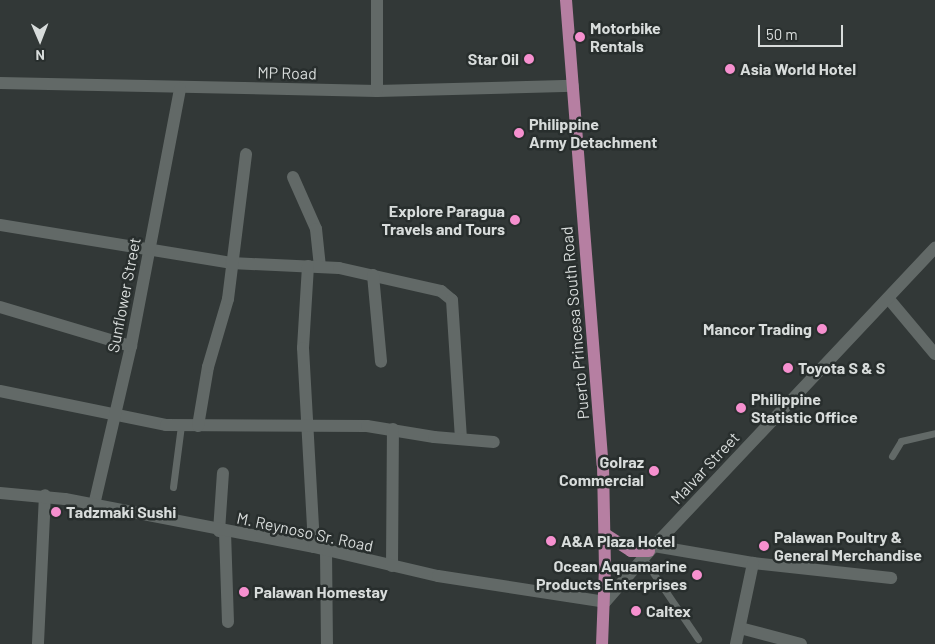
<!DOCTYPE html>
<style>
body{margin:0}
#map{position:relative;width:935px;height:644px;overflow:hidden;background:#323837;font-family:Barlow,sans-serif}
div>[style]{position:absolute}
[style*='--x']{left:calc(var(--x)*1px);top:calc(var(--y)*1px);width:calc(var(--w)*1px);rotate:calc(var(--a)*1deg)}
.service>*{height:7px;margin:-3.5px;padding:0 3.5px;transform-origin:3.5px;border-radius:3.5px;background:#626967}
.minor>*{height:12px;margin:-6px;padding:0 6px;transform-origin:6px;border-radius:6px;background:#626967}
.tertiary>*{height:12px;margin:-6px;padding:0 6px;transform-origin:6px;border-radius:6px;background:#626967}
.secondary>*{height:12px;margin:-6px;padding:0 6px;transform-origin:6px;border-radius:6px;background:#626967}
.primary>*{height:12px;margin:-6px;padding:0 6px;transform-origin:6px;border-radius:6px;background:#b67fa2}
.dots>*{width:14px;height:14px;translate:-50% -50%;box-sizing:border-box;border:2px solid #282e2d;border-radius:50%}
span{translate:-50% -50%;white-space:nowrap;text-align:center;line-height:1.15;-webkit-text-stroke:5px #282e2d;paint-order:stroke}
.poi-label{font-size:16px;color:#d8dcdb;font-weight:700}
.left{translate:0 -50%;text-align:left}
.right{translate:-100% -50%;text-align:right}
.street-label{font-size:16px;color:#d8dcdb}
.north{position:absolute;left:15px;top:15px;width:50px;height:50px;-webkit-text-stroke:4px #282e2d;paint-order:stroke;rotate:179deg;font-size:14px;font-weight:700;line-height:20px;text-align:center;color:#d8dcdb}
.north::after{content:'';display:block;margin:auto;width:18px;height:22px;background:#d8dcdb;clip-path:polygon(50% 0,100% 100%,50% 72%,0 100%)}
.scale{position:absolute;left:758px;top:25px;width:85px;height:22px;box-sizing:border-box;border:2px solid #d8dcdb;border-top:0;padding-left:6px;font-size:15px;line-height:18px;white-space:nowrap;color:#d8dcdb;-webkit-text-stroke:4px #282e2d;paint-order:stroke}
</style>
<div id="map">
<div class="service">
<i style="--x:892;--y:456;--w:17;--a:-59"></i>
<i style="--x:901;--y:441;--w:35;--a:-13"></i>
<i style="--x:173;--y:487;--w:63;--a:-82.6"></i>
<i style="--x:643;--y:558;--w:98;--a:55.8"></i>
</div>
<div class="minor">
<i style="--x:0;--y:83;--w:377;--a:1.2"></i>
<i style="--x:377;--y:91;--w:196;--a:-1.5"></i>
<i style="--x:377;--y:91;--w:91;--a:-90"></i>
<i style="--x:293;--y:177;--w:57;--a:66.1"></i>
<i style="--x:316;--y:229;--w:37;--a:84"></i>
<i style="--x:0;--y:225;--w:234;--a:9.3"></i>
<i style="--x:231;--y:263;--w:108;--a:2.7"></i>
<i style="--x:339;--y:268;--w:105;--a:12.7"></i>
<i style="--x:441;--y:291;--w:14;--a:39"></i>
<i style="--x:452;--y:300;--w:139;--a:86.3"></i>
<i style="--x:308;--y:266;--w:82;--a:93.5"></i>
<i style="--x:303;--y:348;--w:199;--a:86.8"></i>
<i style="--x:373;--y:275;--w:87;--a:84.7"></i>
<i style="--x:0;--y:307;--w:137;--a:16.6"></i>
<i style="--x:0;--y:391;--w:169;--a:11.6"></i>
<i style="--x:166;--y:425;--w:201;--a:0.3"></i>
<i style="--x:367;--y:426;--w:68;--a:9.3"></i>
<i style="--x:434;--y:437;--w:60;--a:4.8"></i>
<i style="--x:198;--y:426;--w:60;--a:-80.4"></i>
<i style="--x:208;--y:367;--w:71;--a:-73.6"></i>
<i style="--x:228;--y:299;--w:146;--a:-82.9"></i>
<i style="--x:94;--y:505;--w:163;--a:-76.9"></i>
<i style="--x:131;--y:346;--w:262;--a:-79.2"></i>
<i style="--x:219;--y:531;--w:58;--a:-86.1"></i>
<i style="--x:225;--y:532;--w:90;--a:88.1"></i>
<i style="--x:654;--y:546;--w:100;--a:9.7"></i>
<i style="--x:753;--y:563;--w:139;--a:6.2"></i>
<i style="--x:326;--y:551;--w:93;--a:89.4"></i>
<i style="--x:392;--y:566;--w:137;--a:-89.6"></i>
<i style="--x:740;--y:628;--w:63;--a:14.7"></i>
<i style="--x:38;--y:643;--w:148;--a:-87.3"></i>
<i style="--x:736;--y:644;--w:83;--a:-78.1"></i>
</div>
<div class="tertiary">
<i style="--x:888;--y:298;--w:73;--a:50"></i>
<i style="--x:0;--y:493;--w:65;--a:5.3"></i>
<i style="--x:65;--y:499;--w:254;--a:10.9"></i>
<i style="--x:314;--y:547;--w:127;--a:13.2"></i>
<i style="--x:438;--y:576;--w:169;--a:8.8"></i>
</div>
<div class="secondary">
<i style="--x:605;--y:602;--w:74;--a:-48.8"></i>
<i style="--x:654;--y:546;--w:410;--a:-46.7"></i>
</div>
<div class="primary">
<i style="--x:566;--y:0;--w:466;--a:85.5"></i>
<i style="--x:603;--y:465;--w:102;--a:88.9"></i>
<i style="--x:605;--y:567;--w:77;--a:92.2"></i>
<i style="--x:605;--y:534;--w:31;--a:33"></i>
<i style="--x:631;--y:551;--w:18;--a:0"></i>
</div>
<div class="dots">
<i style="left:580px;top:37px;background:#f690cf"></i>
<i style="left:529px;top:59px;background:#f690cf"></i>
<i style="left:730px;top:69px;background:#f690cf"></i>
<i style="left:519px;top:133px;background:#f690cf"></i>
<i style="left:515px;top:220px;background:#f690cf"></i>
<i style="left:822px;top:329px;background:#f690cf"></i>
<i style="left:788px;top:368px;background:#f690cf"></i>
<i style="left:741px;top:408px;background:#f690cf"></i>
<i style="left:654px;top:471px;background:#f690cf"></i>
<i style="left:56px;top:512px;background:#f690cf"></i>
<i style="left:551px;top:541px;background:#f690cf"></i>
<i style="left:764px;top:546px;background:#f690cf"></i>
<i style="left:697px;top:575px;background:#f690cf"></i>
<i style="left:244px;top:592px;background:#f690cf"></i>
<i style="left:636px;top:611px;background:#f690cf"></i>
</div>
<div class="poi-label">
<span class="left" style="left:590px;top:37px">Motorbike<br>Rentals</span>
<span class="right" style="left:519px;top:59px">Star Oil</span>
<span class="left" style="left:740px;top:69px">Asia World Hotel</span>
<span class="left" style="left:529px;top:133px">Philippine<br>Army Detachment</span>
<span class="right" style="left:505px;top:220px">Explore Paragua<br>Travels and Tours</span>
<span class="right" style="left:812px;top:329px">Mancor Trading</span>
<span class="left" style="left:798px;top:368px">Toyota S &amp; S</span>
<span class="left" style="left:751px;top:408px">Philippine<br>Statistic Office</span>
<span class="right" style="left:644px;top:471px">Golraz<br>Commercial</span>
<span class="left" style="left:66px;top:512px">Tadzmaki Sushi</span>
<span class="left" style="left:774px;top:546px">Palawan Poultry &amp;<br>General Merchandise</span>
<span class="left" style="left:561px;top:541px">A&amp;A Plaza Hotel</span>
<span class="right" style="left:687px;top:575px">Ocean Aquamarine<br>Products Enterprises</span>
<span class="left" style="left:254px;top:592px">Palawan Homestay</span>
<span class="left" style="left:646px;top:611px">Caltex</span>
</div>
<div class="street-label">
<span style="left:287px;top:73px;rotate:1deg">MP Road</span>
<span style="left:124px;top:295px;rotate:-79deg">Sunflower Street</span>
<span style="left:575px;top:323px;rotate:-95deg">Puerto Princesa South Road</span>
<span style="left:705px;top:468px;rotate:-47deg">Malvar Street</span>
<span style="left:305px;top:532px;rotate:12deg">M. Reynoso Sr. Road</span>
</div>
<div class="north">N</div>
<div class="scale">50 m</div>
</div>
